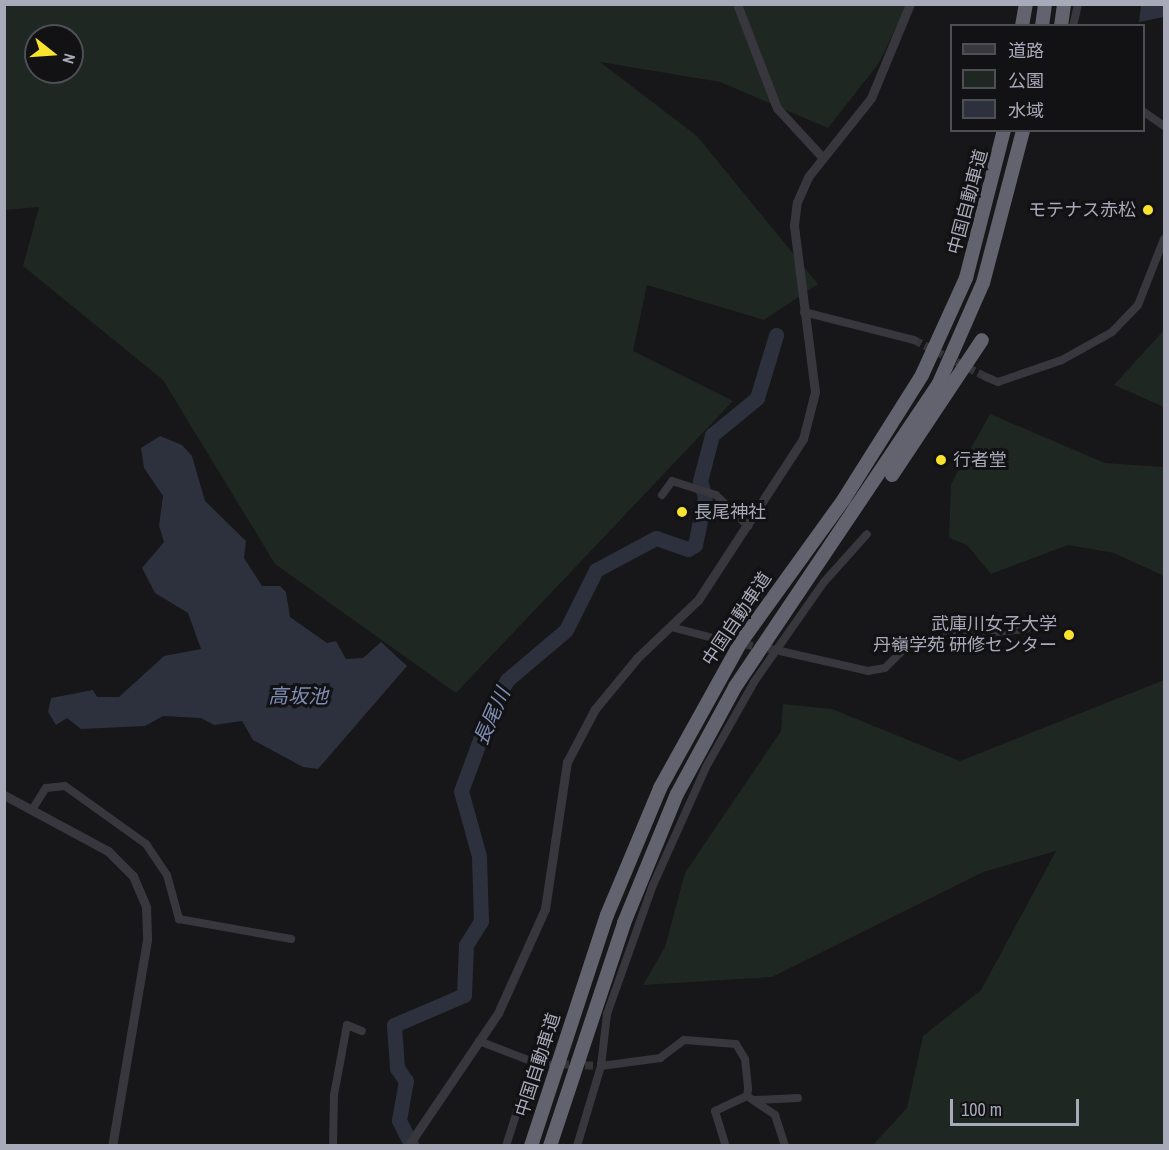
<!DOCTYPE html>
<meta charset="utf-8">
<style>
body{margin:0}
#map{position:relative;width:1169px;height:1150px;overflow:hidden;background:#171618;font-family:"Archivo Narrow","Noto Sans JP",sans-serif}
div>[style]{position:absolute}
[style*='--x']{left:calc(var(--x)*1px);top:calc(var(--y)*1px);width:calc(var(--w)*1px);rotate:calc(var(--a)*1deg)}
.green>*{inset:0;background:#1e2721}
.water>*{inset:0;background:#2c313d}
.river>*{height:15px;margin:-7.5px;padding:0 7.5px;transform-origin:7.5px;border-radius:7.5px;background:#2c313d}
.minor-tunnel>*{height:8px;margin-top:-4px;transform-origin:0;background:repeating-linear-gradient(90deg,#343338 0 8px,transparent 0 12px)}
.minor>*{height:8px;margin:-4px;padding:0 4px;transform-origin:4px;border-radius:4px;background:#38373d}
.tertiary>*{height:9px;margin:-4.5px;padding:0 4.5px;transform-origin:4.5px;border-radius:4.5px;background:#38373d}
.motorway>*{height:14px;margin:-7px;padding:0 7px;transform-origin:7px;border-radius:7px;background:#63636f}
.dots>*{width:16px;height:16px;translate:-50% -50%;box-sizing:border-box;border:3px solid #121113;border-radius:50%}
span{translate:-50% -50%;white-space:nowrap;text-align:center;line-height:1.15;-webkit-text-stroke:6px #121113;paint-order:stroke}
.street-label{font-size:18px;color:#a8a9b9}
.poi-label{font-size:18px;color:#a8a9b9}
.right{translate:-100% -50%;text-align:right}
.left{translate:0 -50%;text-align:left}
.water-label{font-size:20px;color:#7e8eb5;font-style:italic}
.frame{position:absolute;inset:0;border:6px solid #a8a9b9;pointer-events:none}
.legend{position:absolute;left:950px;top:24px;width:195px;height:108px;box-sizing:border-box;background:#121113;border:2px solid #4e4e55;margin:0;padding:8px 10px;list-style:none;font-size:18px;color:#a8a9b9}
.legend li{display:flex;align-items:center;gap:12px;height:30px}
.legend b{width:30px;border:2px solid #4e4e55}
.north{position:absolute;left:24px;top:24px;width:60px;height:60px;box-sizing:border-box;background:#121113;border:2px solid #4e4e55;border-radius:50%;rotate:107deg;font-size:16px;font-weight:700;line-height:24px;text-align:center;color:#a8a9b9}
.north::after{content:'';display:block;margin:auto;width:21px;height:27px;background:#f8e32f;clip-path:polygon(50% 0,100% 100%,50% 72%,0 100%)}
.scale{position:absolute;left:950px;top:1099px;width:129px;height:27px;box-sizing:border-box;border:3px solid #a8a9b9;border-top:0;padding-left:8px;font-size:18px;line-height:21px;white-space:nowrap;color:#a8a9b9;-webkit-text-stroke:4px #121113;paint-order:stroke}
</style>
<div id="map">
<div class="green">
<i style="clip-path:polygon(evenodd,4px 5px,907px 5px,879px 63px,828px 128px,720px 82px,600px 62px,697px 136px,818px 284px,764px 320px,647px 285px,633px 351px,733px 401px,456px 693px,275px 564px,163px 380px,23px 266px,39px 207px,5px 210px,4px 5px,36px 36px,72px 36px,72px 72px,36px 72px,36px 36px)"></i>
<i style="clip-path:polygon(1164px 330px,1164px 407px,1114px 385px)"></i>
<i style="clip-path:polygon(990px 414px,1105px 463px,1164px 467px,1164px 576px,1114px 553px,1068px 545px,991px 574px,967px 545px,949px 538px,951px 484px)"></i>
<i style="clip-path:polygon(1164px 680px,1164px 1145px,873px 1145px,907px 1108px,923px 1036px,981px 990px,1056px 851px,983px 872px,772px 977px,643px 985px,665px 947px,685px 873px,781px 731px,783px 704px,832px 709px,960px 761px)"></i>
</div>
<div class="water">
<i style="clip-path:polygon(1141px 5px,1164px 5px,1164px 17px,1139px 22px)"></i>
<i style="clip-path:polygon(160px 436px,182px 445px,192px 456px,205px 501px,246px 541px,244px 558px,262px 586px,280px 586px,286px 592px,290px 617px,327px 643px,336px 641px,346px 659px,363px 658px,381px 642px,407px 666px,318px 769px,303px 767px,253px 740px,242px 721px,214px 725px,201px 718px,163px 716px,145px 726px,81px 729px,67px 718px,56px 725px,48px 712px,51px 698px,93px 690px,97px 697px,119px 697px,164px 656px,201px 649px,188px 613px,155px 593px,142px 568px,164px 542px,159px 526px,163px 496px,144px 468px,141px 448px)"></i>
</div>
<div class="river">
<i style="--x:412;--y:1146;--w:29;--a:-117"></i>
<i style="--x:399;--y:1120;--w:40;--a:-80"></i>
<i style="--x:406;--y:1081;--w:16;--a:-125"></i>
<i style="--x:397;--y:1068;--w:43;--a:-94"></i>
<i style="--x:394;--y:1025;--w:76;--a:-23.2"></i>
<i style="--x:464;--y:995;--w:50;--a:-87.7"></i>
<i style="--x:466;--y:945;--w:28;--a:-58"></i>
<i style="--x:481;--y:921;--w:65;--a:-91.8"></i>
<i style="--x:479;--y:856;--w:67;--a:-105.5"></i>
<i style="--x:461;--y:791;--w:95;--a:-69.7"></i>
<i style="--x:494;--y:702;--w:26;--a:-59"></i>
<i style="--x:507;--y:680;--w:77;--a:-40.3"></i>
<i style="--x:566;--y:630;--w:67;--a:-63.4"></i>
<i style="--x:596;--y:570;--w:68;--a:-28.1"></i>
<i style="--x:656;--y:538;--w:34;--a:19"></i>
<i style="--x:688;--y:549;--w:8;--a:-30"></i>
<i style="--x:695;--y:545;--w:49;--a:-78.2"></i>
<i style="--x:705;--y:497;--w:17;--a:-107"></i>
<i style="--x:700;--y:481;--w:48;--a:-75.4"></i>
<i style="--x:712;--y:435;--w:58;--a:-39.4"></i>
<i style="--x:757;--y:398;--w:66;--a:-73.2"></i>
</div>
<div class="minor-tunnel">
<i style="--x:914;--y:340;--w:81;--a:27.2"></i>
<i style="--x:721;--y:640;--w:60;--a:10.6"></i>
<i style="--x:537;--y:1063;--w:64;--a:2.7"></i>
</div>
<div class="minor">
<i style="--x:1073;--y:26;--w:23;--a:-77"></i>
<i style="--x:1144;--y:112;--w:24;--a:35"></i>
<i style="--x:804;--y:312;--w:114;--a:14.3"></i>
<i style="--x:986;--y:377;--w:13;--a:23"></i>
<i style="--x:998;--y:382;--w:68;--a:-19"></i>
<i style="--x:1062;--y:360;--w:57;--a:-29.2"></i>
<i style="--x:1112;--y:332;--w:37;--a:-46"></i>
<i style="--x:1138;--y:305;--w:71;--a:-68.5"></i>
<i style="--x:662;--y:495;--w:17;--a:-54"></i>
<i style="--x:672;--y:481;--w:46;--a:17.7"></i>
<i style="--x:716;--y:495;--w:45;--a:44.1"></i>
<i style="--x:671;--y:627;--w:52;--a:14.6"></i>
<i style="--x:780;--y:651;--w:90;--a:12.8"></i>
<i style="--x:868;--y:671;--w:17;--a:-10"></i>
<i style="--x:885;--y:668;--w:40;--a:-45"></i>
<i style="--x:913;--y:640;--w:114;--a:-5.6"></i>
<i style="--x:32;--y:810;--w:26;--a:-58"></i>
<i style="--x:46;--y:788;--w:19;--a:-6"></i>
<i style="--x:65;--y:786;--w:100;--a:35.6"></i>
<i style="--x:146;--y:844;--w:37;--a:56"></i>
<i style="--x:167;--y:875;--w:46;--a:74.7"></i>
<i style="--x:179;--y:919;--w:114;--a:10.1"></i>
<i style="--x:479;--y:1041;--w:61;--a:21.1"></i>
<i style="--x:601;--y:1066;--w:60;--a:-7.7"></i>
<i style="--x:660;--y:1058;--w:30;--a:-37"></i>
<i style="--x:684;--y:1040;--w:52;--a:4.4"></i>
<i style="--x:736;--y:1044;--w:17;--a:59"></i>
<i style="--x:745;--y:1059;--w:30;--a:84"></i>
<i style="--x:748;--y:1089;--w:7;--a:98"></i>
<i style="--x:747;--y:1096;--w:35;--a:155"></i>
<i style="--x:715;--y:1111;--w:37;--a:73"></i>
<i style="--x:747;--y:1096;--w:34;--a:34"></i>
<i style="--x:775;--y:1115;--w:33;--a:72"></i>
<i style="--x:754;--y:1100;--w:44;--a:-2.6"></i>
<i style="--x:333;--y:1146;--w:51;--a:-88.9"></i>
<i style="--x:334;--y:1095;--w:71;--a:-79.5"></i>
<i style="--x:347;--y:1025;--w:16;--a:22"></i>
<i style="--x:506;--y:1146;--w:89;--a:-72.4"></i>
<i style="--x:577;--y:1146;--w:84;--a:-73.3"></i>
<i style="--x:601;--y:1066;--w:52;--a:-83.4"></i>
<i style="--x:607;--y:1014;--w:137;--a:-70.4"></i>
<i style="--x:653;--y:885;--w:129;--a:-65.8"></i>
<i style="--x:706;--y:767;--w:98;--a:-60.5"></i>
<i style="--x:754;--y:682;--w:122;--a:-55"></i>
<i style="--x:824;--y:582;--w:64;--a:-48.1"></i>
</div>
<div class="tertiary">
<i style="--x:737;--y:4;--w:111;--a:69"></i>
<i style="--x:777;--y:108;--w:68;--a:47.4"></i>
<i style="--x:4;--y:795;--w:118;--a:28.3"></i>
<i style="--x:108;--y:851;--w:35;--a:45"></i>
<i style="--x:133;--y:876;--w:34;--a:67"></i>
<i style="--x:146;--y:907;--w:33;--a:88"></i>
<i style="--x:147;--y:940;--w:209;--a:99.6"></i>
<i style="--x:408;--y:1146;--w:161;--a:-55.9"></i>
<i style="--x:498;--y:1013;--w:114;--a:-65.7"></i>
<i style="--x:545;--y:909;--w:149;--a:-81.5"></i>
<i style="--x:567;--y:762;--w:60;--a:-62.2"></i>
<i style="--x:595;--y:709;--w:66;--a:-50.5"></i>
<i style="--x:637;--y:658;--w:84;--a:-43.6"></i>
<i style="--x:698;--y:600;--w:192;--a:-56.9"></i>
<i style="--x:803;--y:439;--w:49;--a:-75.7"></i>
<i style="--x:815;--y:392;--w:168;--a:-97.2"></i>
<i style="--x:794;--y:225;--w:23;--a:-83"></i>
<i style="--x:797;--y:202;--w:27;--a:-66"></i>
<i style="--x:808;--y:177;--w:101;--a:-51.4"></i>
<i style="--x:871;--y:98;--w:102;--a:-67.5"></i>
</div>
<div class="motorway">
<i style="--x:1022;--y:26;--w:22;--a:-80"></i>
<i style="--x:1042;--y:26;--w:22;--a:-82"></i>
<i style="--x:1061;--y:26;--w:22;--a:-82"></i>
<i style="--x:892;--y:475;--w:162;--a:-56.3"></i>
<i style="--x:531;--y:1146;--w:243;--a:-71.8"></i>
<i style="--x:607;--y:915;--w:138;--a:-67.3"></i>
<i style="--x:660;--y:788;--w:167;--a:-61"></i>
<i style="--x:741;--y:642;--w:176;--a:-54.2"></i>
<i style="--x:844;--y:499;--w:146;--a:-57.8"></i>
<i style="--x:922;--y:375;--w:107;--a:-65.6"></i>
<i style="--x:966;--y:278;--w:153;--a:-75.6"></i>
<i style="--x:550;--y:1146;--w:235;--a:-71.6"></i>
<i style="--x:624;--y:923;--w:139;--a:-67.7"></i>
<i style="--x:677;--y:794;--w:122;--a:-61.5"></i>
<i style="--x:735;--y:687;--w:366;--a:-56.1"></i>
<i style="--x:939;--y:383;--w:109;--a:-66.3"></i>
<i style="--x:983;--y:283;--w:158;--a:-75.3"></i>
</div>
<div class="dots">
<i style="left:1148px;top:210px;background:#f8e32f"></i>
<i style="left:941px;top:460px;background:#f8e32f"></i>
<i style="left:682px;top:512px;background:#f8e32f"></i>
<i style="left:1069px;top:635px;background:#f8e32f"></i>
</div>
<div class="street-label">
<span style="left:968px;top:202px;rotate:-75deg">中国自動車道</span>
<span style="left:737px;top:619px;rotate:-56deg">中国自動車道</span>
<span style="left:538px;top:1065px;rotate:-72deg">中国自動車道</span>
</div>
<div class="poi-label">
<span class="right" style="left:1136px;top:210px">モテナス赤松</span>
<span class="left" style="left:953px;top:460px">行者堂</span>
<span class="left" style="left:694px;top:512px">長尾神社</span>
<span class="right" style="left:1057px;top:635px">武庫川女子大学<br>丹嶺学苑 研修センター</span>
</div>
<div class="water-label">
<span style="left:298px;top:695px">高坂池</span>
<span style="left:491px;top:716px;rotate:-66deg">長尾川</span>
</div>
<div class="frame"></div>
<ul class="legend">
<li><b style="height:8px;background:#38373d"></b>道路</li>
<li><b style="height:16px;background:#1e2721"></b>公園</li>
<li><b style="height:16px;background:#2c313d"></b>水域</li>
</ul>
<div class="north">N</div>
<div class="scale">100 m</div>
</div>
